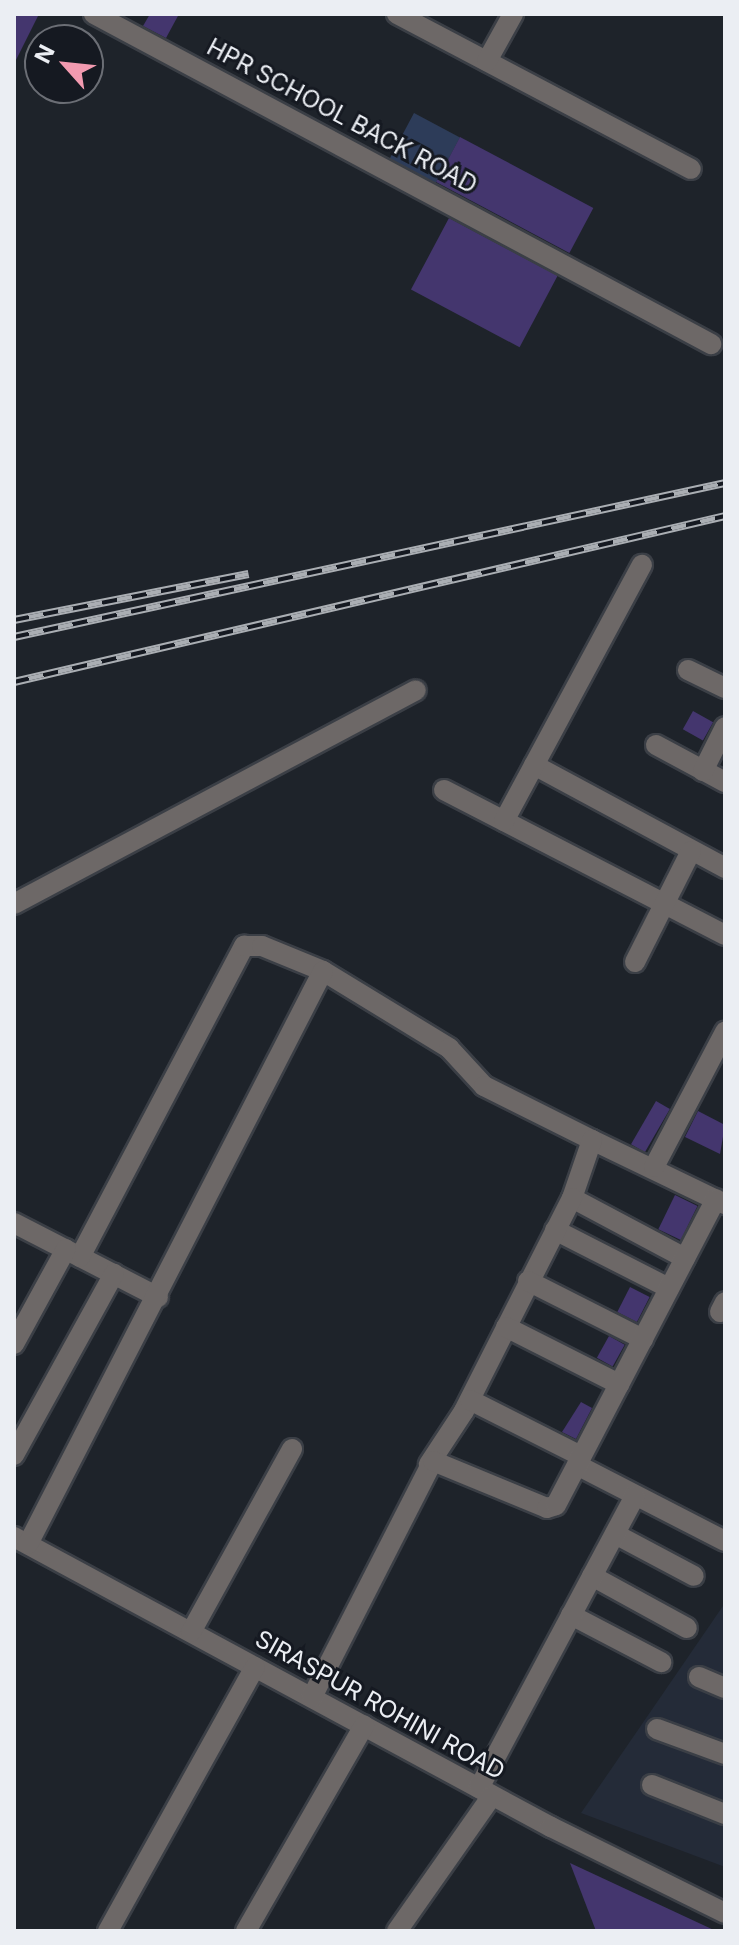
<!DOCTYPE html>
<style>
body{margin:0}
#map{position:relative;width:739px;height:1945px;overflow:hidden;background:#1e232a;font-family:Inter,sans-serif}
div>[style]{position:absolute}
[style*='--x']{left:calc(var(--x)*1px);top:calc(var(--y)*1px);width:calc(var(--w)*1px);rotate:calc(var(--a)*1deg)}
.built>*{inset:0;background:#242b38}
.green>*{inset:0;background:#2d3c59;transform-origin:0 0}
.building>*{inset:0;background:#44366e;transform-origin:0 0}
.roads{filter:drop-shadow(2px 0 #3b3f46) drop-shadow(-2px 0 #3b3f46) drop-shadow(0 2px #3b3f46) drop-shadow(0 -2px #3b3f46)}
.minor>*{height:20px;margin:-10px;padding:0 10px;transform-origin:10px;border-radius:10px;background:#6d6867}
.rail>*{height:8px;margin-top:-4px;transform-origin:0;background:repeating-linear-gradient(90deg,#151921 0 15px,#aaaeb3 0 30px);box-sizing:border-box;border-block:2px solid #aaaeb3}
span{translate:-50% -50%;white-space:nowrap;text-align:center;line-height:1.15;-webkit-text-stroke:6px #151921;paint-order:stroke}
.street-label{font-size:24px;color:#ebeef3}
.frame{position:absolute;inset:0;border:16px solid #ebeef3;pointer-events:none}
.north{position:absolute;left:24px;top:24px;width:80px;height:80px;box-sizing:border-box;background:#151921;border:2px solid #6b6e75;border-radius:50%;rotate:297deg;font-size:22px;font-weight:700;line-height:32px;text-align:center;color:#ebeef3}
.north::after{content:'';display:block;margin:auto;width:28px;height:36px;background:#f29ab0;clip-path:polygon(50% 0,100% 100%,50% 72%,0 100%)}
</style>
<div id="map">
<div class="built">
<i style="clip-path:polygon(725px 1603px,725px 1867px,581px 1813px)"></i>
</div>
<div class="green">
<i style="left:414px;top:113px;width:52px;height:53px;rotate:28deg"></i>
</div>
<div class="building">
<i style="clip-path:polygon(14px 14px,39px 14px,14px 64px)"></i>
<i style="clip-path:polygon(150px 14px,179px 14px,166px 38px,143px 26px)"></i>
<i style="left:460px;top:137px;width:151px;height:51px;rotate:28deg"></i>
<i style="left:449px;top:218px;width:123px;height:81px;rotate:28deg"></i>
<i style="left:693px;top:711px;width:23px;height:21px;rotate:29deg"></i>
<i style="left:656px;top:1101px;width:16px;height:50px;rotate:30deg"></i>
<i style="clip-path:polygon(698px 1111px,725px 1125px,720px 1154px,685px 1137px)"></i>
<i style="left:675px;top:1195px;width:25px;height:38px;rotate:26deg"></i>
<i style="left:630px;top:1287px;width:22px;height:28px;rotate:27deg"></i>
<i style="left:609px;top:1336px;width:18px;height:25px;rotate:29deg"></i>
<i style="clip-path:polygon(581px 1402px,592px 1408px,576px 1439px,562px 1432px)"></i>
<i style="clip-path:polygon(570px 1863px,716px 1931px,596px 1931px)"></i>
</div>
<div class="roads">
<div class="minor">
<i style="--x:94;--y:14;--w:700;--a:28.14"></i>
<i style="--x:397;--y:14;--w:332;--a:27.8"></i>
<i style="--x:487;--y:61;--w:54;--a:-61"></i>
<i style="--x:688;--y:670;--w:41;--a:25.9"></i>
<i style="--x:656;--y:745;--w:78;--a:28.2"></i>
<i style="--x:534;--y:765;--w:217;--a:28.3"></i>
<i style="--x:703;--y:771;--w:49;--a:-63.4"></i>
<i style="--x:444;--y:790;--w:316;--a:27.3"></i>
<i style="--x:504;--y:821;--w:291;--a:-61.7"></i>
<i style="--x:14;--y:904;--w:455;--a:-28"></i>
<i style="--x:635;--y:962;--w:124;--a:-63.2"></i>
<i style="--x:592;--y:1140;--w:148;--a:25.7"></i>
<i style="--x:654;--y:1167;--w:153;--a:-62.3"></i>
<i style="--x:572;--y:1198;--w:128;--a:28"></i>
<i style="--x:14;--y:1223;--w:162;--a:27.2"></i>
<i style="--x:555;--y:1230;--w:128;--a:27"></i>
<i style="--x:80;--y:1257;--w:352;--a:-62.2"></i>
<i style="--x:244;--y:946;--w:18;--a:0"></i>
<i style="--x:262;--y:946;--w:66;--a:22.3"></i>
<i style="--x:323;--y:971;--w:148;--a:31.4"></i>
<i style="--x:449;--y:1048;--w:52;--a:47.4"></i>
<i style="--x:484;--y:1086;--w:121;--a:26.6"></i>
<i style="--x:592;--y:1140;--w:61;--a:109"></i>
<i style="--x:572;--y:1198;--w:239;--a:116.9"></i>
<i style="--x:464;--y:1411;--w:64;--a:123.4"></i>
<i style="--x:528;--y:1281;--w:129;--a:26.8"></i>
<i style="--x:720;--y:1312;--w:11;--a:-63"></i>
<i style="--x:506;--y:1327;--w:127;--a:26.8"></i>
<i style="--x:14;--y:1344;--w:108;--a:-61.3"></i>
<i style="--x:470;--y:1400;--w:124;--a:26.8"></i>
<i style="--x:14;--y:1455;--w:207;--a:-61.1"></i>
<i style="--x:577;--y:1465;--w:166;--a:27.2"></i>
<i style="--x:615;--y:1534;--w:89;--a:28"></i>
<i style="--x:14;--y:1537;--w:610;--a:28.37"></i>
<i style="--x:551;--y:1827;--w:194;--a:26.3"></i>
<i style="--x:28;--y:1544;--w:644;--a:-62.76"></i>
<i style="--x:592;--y:1576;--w:108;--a:28.7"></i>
<i style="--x:571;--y:1615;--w:102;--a:27.6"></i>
<i style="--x:191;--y:1632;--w:209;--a:-61.1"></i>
<i style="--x:699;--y:1677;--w:28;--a:23"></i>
<i style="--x:312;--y:1697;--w:265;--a:-62.9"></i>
<i style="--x:433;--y:1461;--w:123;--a:22.4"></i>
<i style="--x:547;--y:1508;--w:9;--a:-18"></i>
<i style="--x:556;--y:1505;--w:345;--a:-62.4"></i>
<i style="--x:657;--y:1729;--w:72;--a:20.2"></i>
<i style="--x:652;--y:1785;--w:79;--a:21.7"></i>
<i style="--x:479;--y:1788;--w:331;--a:-61.9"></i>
<i style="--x:108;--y:1931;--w:302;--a:-60.9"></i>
<i style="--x:246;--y:1931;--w:237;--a:-60.1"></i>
<i style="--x:397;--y:1931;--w:165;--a:-54.9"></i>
</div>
</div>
<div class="rail">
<i style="--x:14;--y:620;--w:239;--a:-11.1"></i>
<i style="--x:14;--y:637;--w:727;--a:-12.22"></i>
<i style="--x:14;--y:682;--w:730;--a:-13.14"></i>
</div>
<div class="street-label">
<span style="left:342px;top:116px;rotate:28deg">HPR SCHOOL BACK ROAD</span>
<span style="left:380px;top:1705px;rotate:29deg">SIRASPUR ROHINI ROAD</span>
</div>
<div class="frame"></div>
<div class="north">N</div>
</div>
